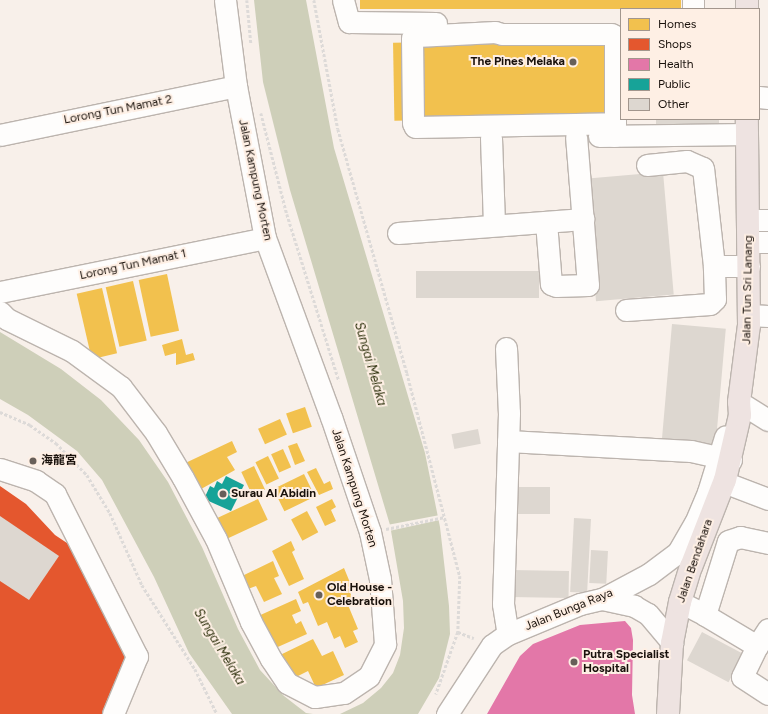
<!DOCTYPE html>
<meta charset="utf-8">
<style>
body{margin:0}
#map{position:relative;width:768px;height:714px;overflow:hidden;background:#f8f0ea;font-family:Figtree,"Noto Sans SC",sans-serif}
div>[style]{position:absolute}
[style*='--x']{left:calc(var(--x)*1px);top:calc(var(--y)*1px);width:calc(var(--w)*1px);rotate:calc(var(--a)*1deg)}
.water>*{inset:0;background:#cecfb9}
.pier>*{inset:0;background:#f8f0ea}
.homes>*{inset:0;background:#f2c14e;transform-origin:0 0}
.shops>*{inset:0;background:#e4572e}
.health>*{inset:0;background:#e377a8}
.public>*{inset:0;background:#17a398}
.building>*{inset:0;background:#ddd7d0;transform-origin:0 0}
.path>*{height:2.5px;margin-top:-1.25px;transform-origin:0;background:repeating-linear-gradient(90deg,#dddad8 0 3px,transparent 0 5px)}
.roads{filter:drop-shadow(1px 0 #bcb4ae) drop-shadow(-1px 0 #bcb4ae) drop-shadow(0 1px #bcb4ae) drop-shadow(0 -1px #bcb4ae)}
.minor>*{height:21px;margin:-10.5px;padding:0 10.5px;transform-origin:10.5px;border-radius:10.5px;background:#fefdfc}
.major>*{height:22px;margin:-11px;padding:0 11px;transform-origin:11px;border-radius:11px;background:#eee3e1}
.dots>*{width:11px;height:11px;translate:-50% -50%;box-sizing:border-box;border:2px solid #feefe4;border-radius:50%}
span{translate:-50% -50%;white-space:nowrap;text-align:center;line-height:1.15;-webkit-text-stroke:4px #feefe4;paint-order:stroke}
.poi-label{font-size:12px;color:#19110b;font-weight:700}
.right{translate:-100% -50%;text-align:right}
.left{translate:0 -50%;text-align:left}
.street-label{font-size:12px;color:#19110b}
.water-label{font-size:13px;color:#2a2e09;font-style:italic}
.legend{position:absolute;left:620px;top:8px;width:140px;height:112px;box-sizing:border-box;background:#feefe4;border:1px solid #a2968d;margin:0;padding:5px 7px;list-style:none;font-size:12px;color:#19110b}
.legend li{display:flex;align-items:center;gap:8px;height:20px}
.legend b{width:20px;border:1px solid #a2968d}
</style>
<div id="map">
<div class="water">
<i style="clip-path:polygon(254px 0,306px 0,334px 148px,425px 453px,440px 527px,449px 606px,450px 634px,439px 678px,418px 714px,340px 714px,363px 703px,381px 688px,393px 673px,400px 655px,404px 628px,403px 601px,390px 525px,290px 190px,263px 82px)"></i>
<i style="clip-path:polygon(0 332px,61px 369px,101px 400px,139px 440px,168px 482px,202px 547px,238px 629px,260px 670px,284px 696px,306px 713px,313px 714px,232px 714px,189px 653px,154px 577px,102px 480px,77px 451px,28px 415px,0 399px)"></i>
</div>
<div class="pier">
<i style="clip-path:polygon(440px 515px,440px 520px,389px 531px,387px 525px)"></i>
</div>
<div class="homes">
<i style="left:360px;top:0;width:321px;height:9px"></i>
<i style="left:607px;top:39px;width:78px;height:214px;rotate:89deg"></i>
<i style="left:167px;top:274px;width:58px;height:29px;rotate:78deg"></i>
<i style="left:133px;top:281px;width:61px;height:28px;rotate:77deg"></i>
<i style="left:102px;top:288px;width:67px;height:26px;rotate:77deg"></i>
<i style="clip-path:polygon(182px 339px,186px 355px,193px 353px,195px 360px,176px 365px,176px 353px,165px 356px,162px 345px)"></i>
<i style="left:305px;top:407px;width:21px;height:20px;rotate:71deg"></i>
<i style="left:280px;top:419px;width:17px;height:24px;rotate:66deg"></i>
<i style="clip-path:polygon(232px 441px,237px 452px,227px 457px,235px 470px,194px 493px,179px 466px)"></i>
<i style="clip-path:polygon(297px 443px,305px 461px,295px 465px,288px 446px)"></i>
<i style="left:283px;top:449px;width:20px;height:13px;rotate:66deg"></i>
<i style="left:268px;top:456px;width:25px;height:14px;rotate:64deg"></i>
<i style="left:254px;top:466px;width:26px;height:14px;rotate:65deg"></i>
<i style="clip-path:polygon(316px 468px,324px 484px,330px 481px,333px 489px,319px 495px,307px 472px)"></i>
<i style="left:304px;top:474px;width:25px;height:34px;rotate:64deg"></i>
<i style="left:258px;top:499px;width:23px;height:52px;rotate:65deg"></i>
<i style="clip-path:polygon(332px 499px,336px 507px,331px 510px,336px 521px,325px 526px,316px 507px)"></i>
<i style="left:307px;top:511px;width:24px;height:18px;rotate:62deg"></i>
<i style="clip-path:polygon(291px 541px,295px 550px,292px 552px,304px 579px,289px 586px,272px 551px)"></i>
<i style="clip-path:polygon(273px 561px,279px 576px,274px 578px,282px 594px,264px 602px,256px 586px,248px 589px,242px 576px)"></i>
<i style="clip-path:polygon(344px 568px,351px 585px,348px 587px,354px 603px,348px 605px,358px 629px,353px 631px,358px 642px,345px 648px,340px 636px,334px 639px,327px 622px,318px 626px,308px 602px,303px 604px,298px 592px)"></i>
<i style="clip-path:polygon(296px 599px,301px 611px,292px 615px,296px 624px,301px 621px,307px 634px,271px 650px,256px 617px)"></i>
<i style="clip-path:polygon(313px 639px,322px 656px,333px 651px,344px 675px,316px 688px,308px 671px,290px 680px,278px 656px)"></i>
</div>
<div class="shops">
<i style="clip-path:polygon(0 486px,26px 504px,55px 535px,73px 547px,128px 658px,104px 714px,0 714px)"></i>
</div>
<div class="health">
<i style="clip-path:polygon(625px 621px,631px 628px,633px 640px,632px 695px,635px 714px,487px 714px,520px 656px,533px 644px,580px 625px)"></i>
</div>
<div class="public">
<i style="clip-path:polygon(226px 476px,244px 485px,231px 511px,204px 499px,210px 486px,214px 488px,217px 481px,222px 484px)"></i>
</div>
<div class="building">
<i style="clip-path:polygon(656px 119px,719px 119px,719px 125px,656px 126px)"></i>
<i style="left:663px;top:172px;width:123px;height:78px;rotate:85deg"></i>
<i style="left:416px;top:271px;width:123px;height:27px"></i>
<i style="left:672px;top:324px;width:54px;height:121px;rotate:5deg"></i>
<i style="left:478px;top:429px;width:15px;height:27px;rotate:79deg"></i>
<i style="left:514px;top:487px;width:36px;height:27px"></i>
<i style="clip-path:polygon(0 516px,59px 556px,29px 600px,0 581px)"></i>
<i style="left:574px;top:518px;width:17px;height:74px;rotate:3deg"></i>
<i style="left:591px;top:550px;width:17px;height:33px;rotate:3deg"></i>
<i style="left:511px;top:570px;width:58px;height:27px;rotate:1deg"></i>
<i style="left:702px;top:632px;width:47px;height:32px;rotate:28deg"></i>
</div>
<div class="path">
<i style="--x:247;--y:0;--w:43;--a:84.7"></i>
<i style="--x:314;--y:0;--w:131;--a:79.5"></i>
<i style="--x:338;--y:129;--w:254;--a:74.2"></i>
<i style="--x:407;--y:373;--w:210;--a:75.4"></i>
<i style="--x:460;--y:576;--w:56;--a:92"></i>
<i style="--x:458;--y:632;--w:66;--a:109.5"></i>
<i style="--x:261;--y:113;--w:104;--a:75.6"></i>
<i style="--x:287;--y:214;--w:175;--a:72.7"></i>
<i style="--x:0;--y:412;--w:33;--a:23"></i>
<i style="--x:30;--y:425;--w:32;--a:35"></i>
<i style="--x:56;--y:443;--w:45;--a:45.9"></i>
<i style="--x:87;--y:475;--w:44;--a:58.8"></i>
<i style="--x:110;--y:513;--w:79;--a:66"></i>
<i style="--x:142;--y:585;--w:99;--a:57.8"></i>
<i style="--x:195;--y:669;--w:50;--a:63.9"></i>
<i style="--x:386;--y:529;--w:60;--a:-11.5"></i>
<i style="--x:458;--y:632;--w:17;--a:21"></i>
</div>
<div class="roads">
<div class="minor">
<i style="--x:343;--y:0;--w:23;--a:75"></i>
<i style="--x:349;--y:22;--w:87;--a:0.7"></i>
<i style="--x:693;--y:9;--w:9;--a:-90"></i>
<i style="--x:759;--y:97;--w:9;--a:6"></i>
<i style="--x:0;--y:135;--w:241;--a:-11.7"></i>
<i style="--x:599;--y:136;--w:148;--a:-0.8"></i>
<i style="--x:614;--y:136;--w:13;--a:-86"></i>
<i style="--x:615;--y:123;--w:87;--a:-90"></i>
<i style="--x:615;--y:36;--w:4;--a:-153"></i>
<i style="--x:611;--y:34;--w:109;--a:180"></i>
<i style="--x:502;--y:34;--w:7;--a:-164"></i>
<i style="--x:495;--y:32;--w:79;--a:177.1"></i>
<i style="--x:416;--y:36;--w:4;--a:153"></i>
<i style="--x:412;--y:38;--w:85;--a:89.3"></i>
<i style="--x:413;--y:123;--w:4;--a:63"></i>
<i style="--x:415;--y:127;--w:200;--a:-1.1"></i>
<i style="--x:491;--y:138;--w:87;--a:88"></i>
<i style="--x:647;--y:165;--w:40;--a:-5.7"></i>
<i style="--x:687;--y:161;--w:17;--a:24"></i>
<i style="--x:703;--y:168;--w:99;--a:83.6"></i>
<i style="--x:714;--y:266;--w:35;--a:0"></i>
<i style="--x:749;--y:220;--w:19;--a:0"></i>
<i style="--x:546;--y:222;--w:62;--a:85.4"></i>
<i style="--x:551;--y:284;--w:5;--a:22"></i>
<i style="--x:556;--y:286;--w:32;--a:-2"></i>
<i style="--x:588;--y:285;--w:148;--a:-94.6"></i>
<i style="--x:398;--y:233;--w:186;--a:-4.3"></i>
<i style="--x:749;--y:242;--w:19;--a:0"></i>
<i style="--x:0;--y:292;--w:270;--a:-11.5"></i>
<i style="--x:626;--y:310;--w:84;--a:-4.1"></i>
<i style="--x:710;--y:304;--w:7;--a:-45"></i>
<i style="--x:715;--y:299;--w:33;--a:-92"></i>
<i style="--x:0;--y:312;--w:10;--a:45"></i>
<i style="--x:7;--y:319;--w:72;--a:26.2"></i>
<i style="--x:72;--y:351;--w:61;--a:36.3"></i>
<i style="--x:121;--y:387;--w:58;--a:52.7"></i>
<i style="--x:156;--y:433;--w:52;--a:59"></i>
<i style="--x:183;--y:478;--w:69;--a:61.6"></i>
<i style="--x:216;--y:539;--w:90;--a:67.1"></i>
<i style="--x:251;--y:622;--w:42;--a:61.6"></i>
<i style="--x:271;--y:659;--w:29;--a:56"></i>
<i style="--x:287;--y:683;--w:31;--a:27"></i>
<i style="--x:315;--y:697;--w:29;--a:-8"></i>
<i style="--x:344;--y:693;--w:30;--a:-34"></i>
<i style="--x:369;--y:676;--w:36;--a:-63"></i>
<i style="--x:385;--y:644;--w:65;--a:-94.4"></i>
<i style="--x:380;--y:579;--w:48;--a:-102"></i>
<i style="--x:370;--y:532;--w:121;--a:-108.7"></i>
<i style="--x:331;--y:417;--w:191;--a:-110.2"></i>
<i style="--x:265;--y:238;--w:155;--a:-100.8"></i>
<i style="--x:236;--y:86;--w:87;--a:-97.3"></i>
<i style="--x:749;--y:315;--w:19;--a:3"></i>
<i style="--x:506;--y:348;--w:65;--a:87.4"></i>
<i style="--x:509;--y:413;--w:191;--a:91.8"></i>
<i style="--x:503;--y:604;--w:30;--a:81"></i>
<i style="--x:739;--y:402;--w:34;--a:32"></i>
<i style="--x:508;--y:441;--w:183;--a:3.1"></i>
<i style="--x:691;--y:451;--w:41;--a:12.7"></i>
<i style="--x:0;--y:469;--w:38;--a:18"></i>
<i style="--x:36;--y:481;--w:23;--a:34"></i>
<i style="--x:55;--y:494;--w:182;--a:63.2"></i>
<i style="--x:137;--y:656;--w:63;--a:112.5"></i>
<i style="--x:713;--y:478;--w:59;--a:20.9"></i>
<i style="--x:602;--y:599;--w:33;--a:12"></i>
<i style="--x:634;--y:606;--w:16;--a:30"></i>
<i style="--x:648;--y:614;--w:38;--a:50"></i>
<i style="--x:680;--y:602;--w:28;--a:27"></i>
<i style="--x:705;--y:615;--w:77;--a:-72.7"></i>
<i style="--x:728;--y:541;--w:13;--a:-18"></i>
<i style="--x:740;--y:537;--w:29;--a:12"></i>
<i style="--x:705;--y:615;--w:61;--a:30.8"></i>
<i style="--x:757;--y:646;--w:20;--a:-57"></i>
<i style="--x:757;--y:646;--w:34;--a:116"></i>
<i style="--x:742;--y:677;--w:31;--a:33"></i>
<i style="--x:447;--y:714;--w:82;--a:-56.9"></i>
<i style="--x:492;--y:645;--w:19;--a:-35"></i>
<i style="--x:508;--y:634;--w:78;--a:-22.6"></i>
<i style="--x:580;--y:604;--w:23;--a:-13"></i>
<i style="--x:602;--y:599;--w:53;--a:-28"></i>
<i style="--x:649;--y:574;--w:36;--a:-37"></i>
<i style="--x:678;--y:552;--w:34;--a:-60"></i>
<i style="--x:695;--y:523;--w:34;--a:-67"></i>
<i style="--x:708;--y:492;--w:58;--a:-72.8"></i>
</div>
<div class="major">
<i style="--x:747;--y:9;--w:9;--a:-90"></i>
<i style="--x:668;--y:714;--w:71;--a:-86.8"></i>
<i style="--x:672;--y:643;--w:42;--a:-79"></i>
<i style="--x:680;--y:602;--w:37;--a:-73"></i>
<i style="--x:691;--y:567;--w:93;--a:-68.7"></i>
<i style="--x:725;--y:480;--w:67;--a:-77"></i>
<i style="--x:740;--y:415;--w:13;--a:-94"></i>
<i style="--x:739;--y:402;--w:78;--a:-82.6"></i>
<i style="--x:749;--y:325;--w:206;--a:-90.6"></i>
</div>
</div>
<div class="dots">
<i style="left:573px;top:62px;background:#675f59"></i>
<i style="left:33px;top:461px;background:#675f59"></i>
<i style="left:223px;top:494px;background:#675f59"></i>
<i style="left:319px;top:595px;background:#675f59"></i>
<i style="left:574px;top:662px;background:#675f59"></i>
</div>
<div class="poi-label">
<span class="right" style="left:565px;top:62px">The Pines Melaka</span>
<span class="left" style="left:41px;top:461px">海龍宮</span>
<span class="left" style="left:231px;top:494px">Surau Al Abidin</span>
<span class="left" style="left:327px;top:595px">Old House -<br>Celebration</span>
<span class="left" style="left:583px;top:662px">Putra Specialist<br>Hospital</span>
</div>
<div class="street-label">
<span style="left:118px;top:110px;rotate:-11deg">Lorong Tun Mamat 2</span>
<span style="left:255px;top:180px;rotate:78deg">Jalan Kampung Morten</span>
<span style="left:133px;top:265px;rotate:-12deg">Lorong Tun Mamat 1</span>
<span style="left:748px;top:290px;rotate:-89deg">Jalan Tun Sri Lanang</span>
<span style="left:354px;top:488px;rotate:72deg">Jalan Kampung Morten</span>
<span style="left:695px;top:561px;rotate:-71deg">Jalan Bendahara</span>
<span style="left:569px;top:610px;rotate:-22deg">Jalan Bunga Raya</span>
</div>
<div class="water-label">
<span style="left:370px;top:364px;rotate:74deg">Sungai Melaka</span>
<span style="left:219px;top:647px;rotate:59deg">Sungai Melaka</span>
</div>
<ul class="legend">
<li><b style="height:11px;background:#f2c14e"></b>Homes</li>
<li><b style="height:11px;background:#e4572e"></b>Shops</li>
<li><b style="height:11px;background:#e377a8"></b>Health</li>
<li><b style="height:11px;background:#17a398"></b>Public</li>
<li><b style="height:11px;background:#ddd7d0"></b>Other</li>
</ul>
</div>
